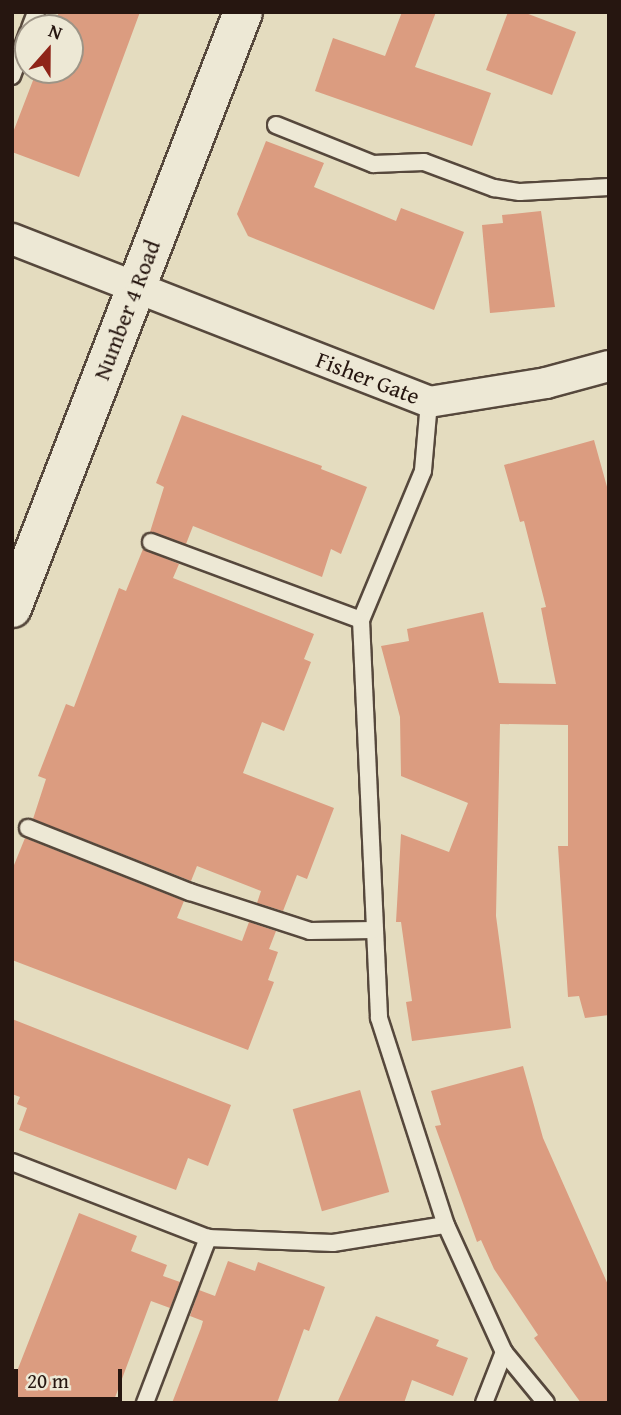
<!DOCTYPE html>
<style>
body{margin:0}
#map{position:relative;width:621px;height:1415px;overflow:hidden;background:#e4dcbf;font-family:"Gentium Book Plus",serif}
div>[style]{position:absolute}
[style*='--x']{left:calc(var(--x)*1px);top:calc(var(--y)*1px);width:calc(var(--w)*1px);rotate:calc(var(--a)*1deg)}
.building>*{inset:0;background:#db9c80;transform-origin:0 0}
.roads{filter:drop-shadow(2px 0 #56483c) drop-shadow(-2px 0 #56483c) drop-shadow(0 2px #56483c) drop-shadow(0 -2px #56483c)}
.service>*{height:16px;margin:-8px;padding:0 8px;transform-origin:8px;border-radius:8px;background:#ede8d5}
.minor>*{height:30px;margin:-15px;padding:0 15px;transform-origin:15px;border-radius:15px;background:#ede8d5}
.secondary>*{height:38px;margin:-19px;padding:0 19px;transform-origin:19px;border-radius:19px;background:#ede8d5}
span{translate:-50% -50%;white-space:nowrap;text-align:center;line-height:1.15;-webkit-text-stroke:6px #ede8d5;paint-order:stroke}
.street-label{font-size:23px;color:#261610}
.frame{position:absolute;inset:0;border:14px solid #261610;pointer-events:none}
.north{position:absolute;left:14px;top:14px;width:70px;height:70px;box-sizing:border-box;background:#ede8d5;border:2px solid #9d9486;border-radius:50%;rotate:21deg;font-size:19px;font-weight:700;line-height:28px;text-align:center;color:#261610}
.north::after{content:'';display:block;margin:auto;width:24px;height:32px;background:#8f2418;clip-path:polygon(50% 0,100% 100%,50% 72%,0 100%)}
.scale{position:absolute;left:14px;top:1369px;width:108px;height:32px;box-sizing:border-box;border:4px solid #261610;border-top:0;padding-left:9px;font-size:21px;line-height:24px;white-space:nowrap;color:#261610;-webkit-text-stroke:5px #ede8d5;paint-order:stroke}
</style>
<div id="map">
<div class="building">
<i style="clip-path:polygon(59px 12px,140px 12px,79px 177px,12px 152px,12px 135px,37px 70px,70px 70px,70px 28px,53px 28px)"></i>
<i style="clip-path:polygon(402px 12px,436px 12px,415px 67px,491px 93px,472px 146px,315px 91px,333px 38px,385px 56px)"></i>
<i style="clip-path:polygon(508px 12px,523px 12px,576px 32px,552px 95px,486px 70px)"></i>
<i style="clip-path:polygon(266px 141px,324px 163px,314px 187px,396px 221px,401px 208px,464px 232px,434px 310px,248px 236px,237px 214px)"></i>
<i style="clip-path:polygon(541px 211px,555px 307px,490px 313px,482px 225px,503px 223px,502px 215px)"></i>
<i style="clip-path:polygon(182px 415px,322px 466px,321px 469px,367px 487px,341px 554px,331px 549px,322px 577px,193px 526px,186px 544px,150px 532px,164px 487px,156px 483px)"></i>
<i style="clip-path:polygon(594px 440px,609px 494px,609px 1015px,585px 1018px,579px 996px,568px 997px,558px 846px,568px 846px,568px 725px,500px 724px,496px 916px,511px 1028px,412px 1041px,406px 1002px,412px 1001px,401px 922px,396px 922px,401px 834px,449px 852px,468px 803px,401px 776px,400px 717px,381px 646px,409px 641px,407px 629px,483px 612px,499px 683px,556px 684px,541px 608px,546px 607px,524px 521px,520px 522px,504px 465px)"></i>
<i style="clip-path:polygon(143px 549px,179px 564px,173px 578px,314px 634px,304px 659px,311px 662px,284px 731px,262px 722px,243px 773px,334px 808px,307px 879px,297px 875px,283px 911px,257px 903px,261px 891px,197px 866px,191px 881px,33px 819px,46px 779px,38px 776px,66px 704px,74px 707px,119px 588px,126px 591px)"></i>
<i style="clip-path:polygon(25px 838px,184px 901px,177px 918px,242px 941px,249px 922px,276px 931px,269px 949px,278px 952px,268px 980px,274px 982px,248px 1050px,12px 960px,12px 870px)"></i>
<i style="clip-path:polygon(12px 1019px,231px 1105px,208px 1166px,188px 1158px,176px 1190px,19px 1130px,27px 1108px,17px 1104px,20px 1097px,12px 1094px)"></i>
<i style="clip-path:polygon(523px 1066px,543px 1138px,609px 1287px,609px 1403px,581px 1403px,534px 1338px,538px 1335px,494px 1269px,481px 1240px,477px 1242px,435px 1126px,441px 1125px,431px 1091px)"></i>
<i style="left:360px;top:1090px;width:106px;height:70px;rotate:74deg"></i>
<i style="clip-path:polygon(79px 1213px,137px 1236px,131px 1251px,167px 1265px,163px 1276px,180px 1282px,170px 1308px,151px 1301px,113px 1403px,12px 1403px,12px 1384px)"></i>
<i style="clip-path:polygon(228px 1261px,255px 1271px,258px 1262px,325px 1287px,309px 1331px,304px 1329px,277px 1403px,172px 1403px,201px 1328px,203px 1321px,190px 1316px,199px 1290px,215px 1296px)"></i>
<i style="clip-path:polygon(376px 1316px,439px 1340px,436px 1346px,468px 1358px,453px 1396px,412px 1380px,404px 1403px,337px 1403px)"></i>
</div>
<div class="roads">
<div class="service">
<i style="--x:30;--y:28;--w:17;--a:-69"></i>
<i style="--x:12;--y:76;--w:46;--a:-69.6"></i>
<i style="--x:276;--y:125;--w:105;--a:21.9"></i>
<i style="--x:373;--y:164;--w:51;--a:-2.2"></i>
<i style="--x:424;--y:162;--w:75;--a:20.4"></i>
<i style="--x:494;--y:188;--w:26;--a:9"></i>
<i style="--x:520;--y:192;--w:89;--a:-3.2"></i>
<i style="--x:429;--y:402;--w:69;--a:95"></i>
<i style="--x:423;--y:471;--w:161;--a:112.6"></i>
<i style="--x:361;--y:620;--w:398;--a:87.4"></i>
<i style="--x:379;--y:1018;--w:218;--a:72.1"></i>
<i style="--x:446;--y:1225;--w:140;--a:65.5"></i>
<i style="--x:504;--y:1352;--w:66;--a:50.5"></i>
<i style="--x:151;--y:542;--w:224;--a:20.4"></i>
<i style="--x:28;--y:828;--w:174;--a:21.6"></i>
<i style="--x:190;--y:892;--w:126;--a:18"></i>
<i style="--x:310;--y:931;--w:64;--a:-0.9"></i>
<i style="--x:12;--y:1162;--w:210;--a:21.2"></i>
<i style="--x:208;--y:1238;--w:125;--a:2.3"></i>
<i style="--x:333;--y:1243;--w:114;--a:-9.1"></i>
<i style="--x:145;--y:1403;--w:177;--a:-69.1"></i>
<i style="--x:484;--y:1403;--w:55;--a:-68.6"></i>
</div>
<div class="minor">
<i style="--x:12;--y:239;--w:448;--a:21.3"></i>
<i style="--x:429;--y:402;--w:119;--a:-9.2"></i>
<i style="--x:546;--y:383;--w:65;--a:-15.1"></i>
</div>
<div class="secondary">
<i style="--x:12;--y:608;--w:639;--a:-68.81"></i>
</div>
</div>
<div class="street-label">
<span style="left:127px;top:310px;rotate:-69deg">Number 4 Road</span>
<span style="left:368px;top:378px;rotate:21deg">Fisher Gate</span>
</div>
<div class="frame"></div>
<div class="north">N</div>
<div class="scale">20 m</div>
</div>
